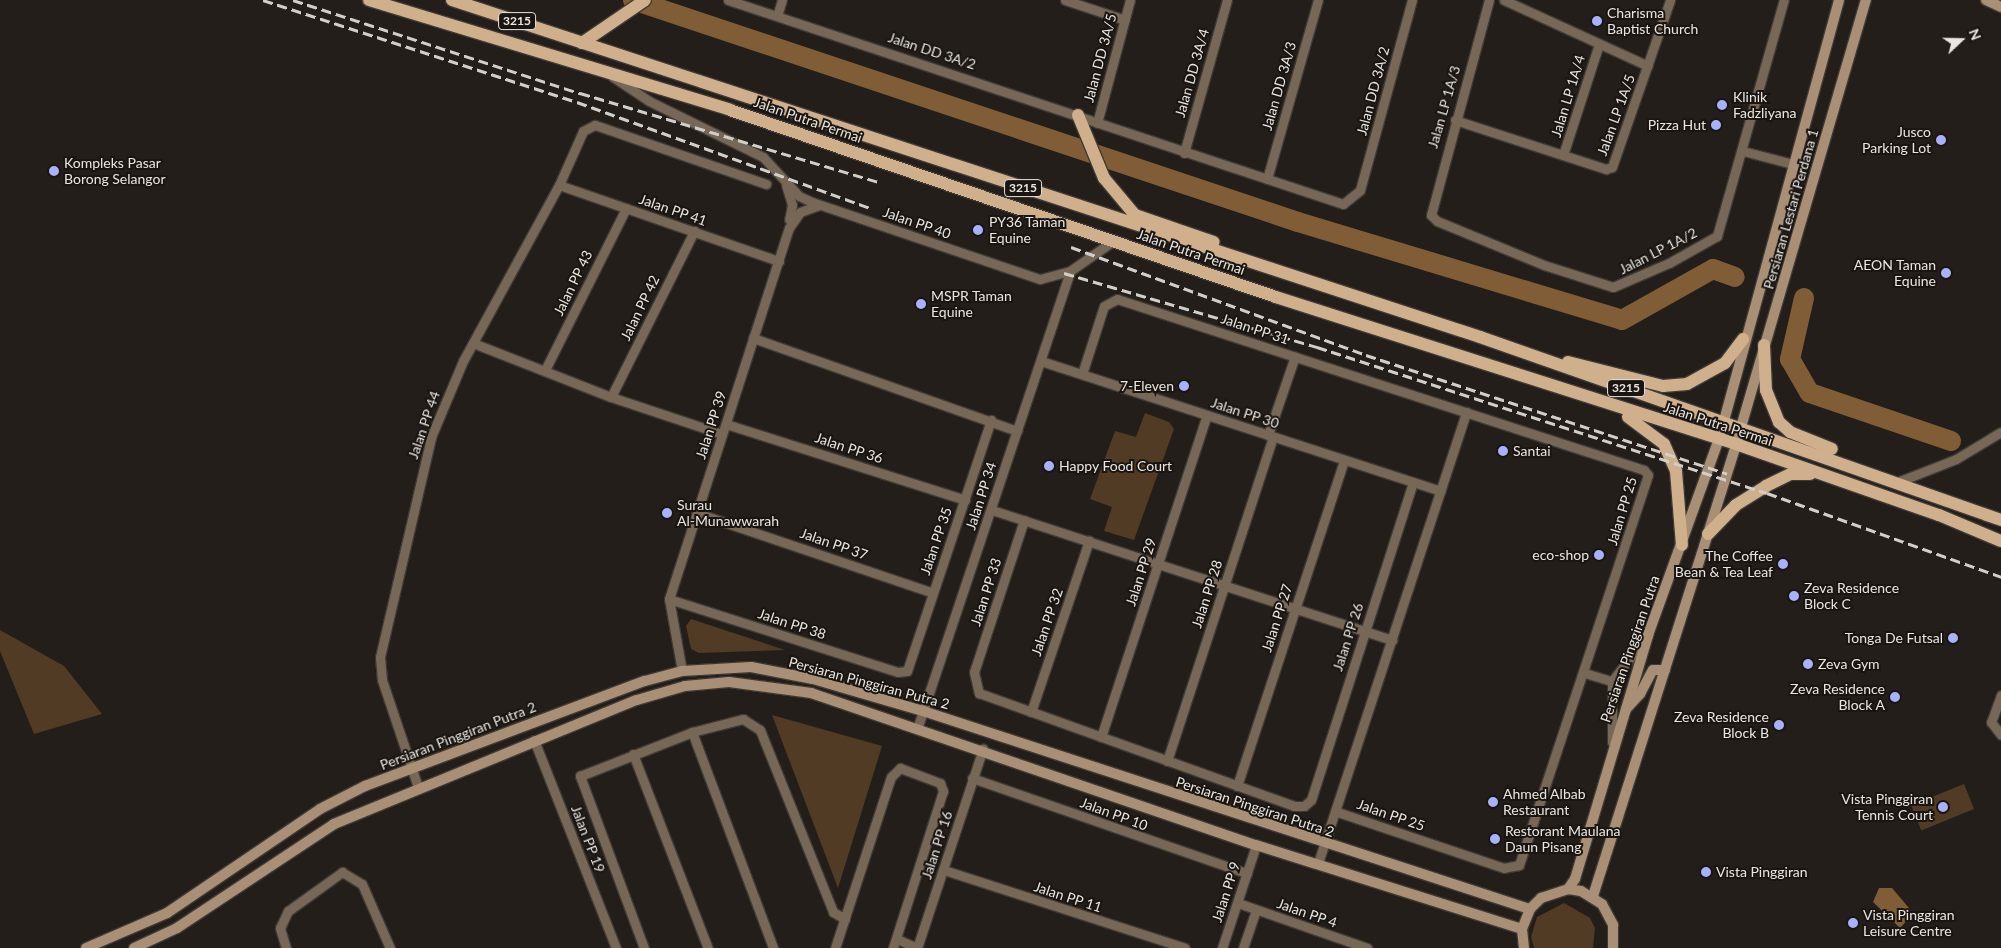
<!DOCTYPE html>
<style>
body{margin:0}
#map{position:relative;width:2001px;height:948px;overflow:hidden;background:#231e1a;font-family:Lato,sans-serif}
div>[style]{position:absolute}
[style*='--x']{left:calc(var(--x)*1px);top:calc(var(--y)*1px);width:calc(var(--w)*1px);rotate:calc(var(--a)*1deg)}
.green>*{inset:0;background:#513b24;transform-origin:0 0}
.water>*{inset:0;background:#805d36}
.river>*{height:20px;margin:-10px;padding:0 10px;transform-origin:10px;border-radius:10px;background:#805d36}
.roads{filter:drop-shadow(1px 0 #3f3a36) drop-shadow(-1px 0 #3f3a36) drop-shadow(0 1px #3f3a36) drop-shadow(0 -1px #3f3a36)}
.street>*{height:9px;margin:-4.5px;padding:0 4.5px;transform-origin:4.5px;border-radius:4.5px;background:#776756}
.secondary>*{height:10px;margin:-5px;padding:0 5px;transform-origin:5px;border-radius:5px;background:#a98f75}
.primary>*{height:12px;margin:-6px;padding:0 6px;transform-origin:6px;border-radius:6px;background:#d0af8c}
.rail>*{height:3px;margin-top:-1.5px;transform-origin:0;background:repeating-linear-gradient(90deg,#d2cfcb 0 10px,transparent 0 15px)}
.dots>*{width:14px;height:14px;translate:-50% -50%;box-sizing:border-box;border:2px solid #1a1511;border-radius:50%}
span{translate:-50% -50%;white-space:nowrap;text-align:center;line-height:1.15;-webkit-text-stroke:4px #1a1511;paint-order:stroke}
.shield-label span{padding:1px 4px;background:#1a1511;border:1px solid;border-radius:4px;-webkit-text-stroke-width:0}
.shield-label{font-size:12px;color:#e9e6e2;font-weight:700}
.poi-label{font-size:14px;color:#e9e6e2}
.left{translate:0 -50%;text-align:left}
.right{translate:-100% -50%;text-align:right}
.street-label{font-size:14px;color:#e9e6e2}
.north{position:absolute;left:1936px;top:15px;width:50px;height:50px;-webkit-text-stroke:4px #1a1511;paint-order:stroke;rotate:69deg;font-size:14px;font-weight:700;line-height:20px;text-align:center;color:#e9e6e2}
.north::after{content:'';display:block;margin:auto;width:18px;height:22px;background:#e9e6e2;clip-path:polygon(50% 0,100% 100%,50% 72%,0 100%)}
</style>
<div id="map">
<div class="green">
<i style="clip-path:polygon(1145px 413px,1169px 422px,1174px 429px,1134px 540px,1104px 531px,1112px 507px,1090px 499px,1115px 431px,1136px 437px)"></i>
<i style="clip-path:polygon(691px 619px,785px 650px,699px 653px,691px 649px,686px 626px)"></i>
<i style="clip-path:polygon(0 630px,64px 666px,102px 714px,34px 734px,0 651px)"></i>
<i style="clip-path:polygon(772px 715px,882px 746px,838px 888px)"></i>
<i style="left:1964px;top:784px;width:27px;height:57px;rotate:68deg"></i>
<i style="clip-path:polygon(1564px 903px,1590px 918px,1595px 928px,1593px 948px,1534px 948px,1531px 937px,1537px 917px)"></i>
</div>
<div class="water">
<i style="clip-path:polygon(1879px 888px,1892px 888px,1909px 908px,1912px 915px,1900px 928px,1873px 902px)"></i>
</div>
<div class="river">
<i style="--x:633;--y:0;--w:701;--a:18.46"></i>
<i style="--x:1298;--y:222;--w:338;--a:16.8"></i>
<i style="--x:1622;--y:320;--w:104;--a:-29.3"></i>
<i style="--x:1713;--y:269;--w:23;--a:20"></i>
<i style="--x:1804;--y:298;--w:63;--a:102.9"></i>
<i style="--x:1790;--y:359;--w:39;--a:60"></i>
<i style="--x:1810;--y:393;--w:149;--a:18.8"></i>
</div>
<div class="roads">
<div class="street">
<i style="--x:728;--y:0;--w:648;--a:18.35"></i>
<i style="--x:1343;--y:204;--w:22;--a:-39"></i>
<i style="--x:1360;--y:190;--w:197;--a:-74.7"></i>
<i style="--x:1065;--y:0;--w:63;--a:18.4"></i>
<i style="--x:1489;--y:0;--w:223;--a:105.1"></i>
<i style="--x:1431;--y:215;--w:8;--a:45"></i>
<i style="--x:1437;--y:221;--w:116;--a:22.4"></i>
<i style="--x:1544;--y:265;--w:72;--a:17.7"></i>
<i style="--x:1613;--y:287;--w:61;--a:-23.2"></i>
<i style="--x:1669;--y:263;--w:55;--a:-29.4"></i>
<i style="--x:1717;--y:236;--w:245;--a:-74.2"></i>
<i style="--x:1504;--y:0;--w:158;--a:24.6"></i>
<i style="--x:777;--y:16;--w:17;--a:-73"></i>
<i style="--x:613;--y:77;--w:43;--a:33.7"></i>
<i style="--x:649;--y:101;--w:127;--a:26.2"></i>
<i style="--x:763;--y:157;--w:53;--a:47.3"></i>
<i style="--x:799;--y:196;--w:14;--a:25"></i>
<i style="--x:812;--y:202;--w:241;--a:18.7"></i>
<i style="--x:1040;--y:279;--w:31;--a:-15"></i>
<i style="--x:1070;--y:271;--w:52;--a:-34.9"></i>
<i style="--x:1455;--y:120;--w:159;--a:18"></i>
<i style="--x:1606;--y:169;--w:6;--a:-18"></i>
<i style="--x:1612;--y:167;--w:177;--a:-70.8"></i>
<i style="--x:1097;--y:123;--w:127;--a:-75"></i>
<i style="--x:1743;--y:151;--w:52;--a:14.6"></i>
<i style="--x:1184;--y:153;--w:159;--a:-74.3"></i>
<i style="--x:1563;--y:155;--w:117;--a:-72"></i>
<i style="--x:1267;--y:179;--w:186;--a:-74.1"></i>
<i style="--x:559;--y:185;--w:233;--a:19.1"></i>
<i style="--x:786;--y:185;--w:21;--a:73"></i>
<i style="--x:792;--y:205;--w:15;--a:101"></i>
<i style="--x:753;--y:338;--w:280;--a:19.4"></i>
<i style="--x:473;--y:343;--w:148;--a:21.4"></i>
<i style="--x:611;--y:397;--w:117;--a:18.4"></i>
<i style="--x:1041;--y:361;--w:420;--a:18"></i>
<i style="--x:545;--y:370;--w:181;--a:-63.4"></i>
<i style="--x:1082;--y:374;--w:71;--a:-72.1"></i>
<i style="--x:1104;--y:306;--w:15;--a:-28"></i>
<i style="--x:1117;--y:299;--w:554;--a:17.98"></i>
<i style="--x:1644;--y:470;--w:6;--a:51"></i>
<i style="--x:1648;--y:475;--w:411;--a:108.3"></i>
<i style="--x:1519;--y:865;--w:15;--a:169"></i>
<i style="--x:1504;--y:868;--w:178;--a:-161.4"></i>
<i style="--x:611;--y:397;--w:186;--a:-63.4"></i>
<i style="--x:726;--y:424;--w:251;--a:17.6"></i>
<i style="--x:1268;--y:435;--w:83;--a:-71.1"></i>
<i style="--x:1900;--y:481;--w:60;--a:-21.4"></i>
<i style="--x:1956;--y:459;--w:52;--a:-31"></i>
<i style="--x:992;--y:510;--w:421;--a:18"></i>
<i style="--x:697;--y:513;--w:249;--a:18.7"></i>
<i style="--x:1024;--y:520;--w:160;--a:108.2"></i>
<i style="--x:974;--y:672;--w:22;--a:77"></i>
<i style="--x:979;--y:693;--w:335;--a:19.7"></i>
<i style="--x:1294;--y:806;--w:10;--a:0"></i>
<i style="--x:1304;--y:806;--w:9;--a:-41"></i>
<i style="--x:1311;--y:800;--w:334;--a:-72.2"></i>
<i style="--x:669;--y:599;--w:240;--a:17.7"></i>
<i style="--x:898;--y:672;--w:9;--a:-6"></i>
<i style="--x:907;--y:671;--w:265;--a:-71.5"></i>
<i style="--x:682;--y:671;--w:73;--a:-100.2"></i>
<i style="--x:669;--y:599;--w:390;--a:-72.1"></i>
<i style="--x:789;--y:228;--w:19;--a:-55"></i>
<i style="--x:800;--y:212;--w:20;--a:-20"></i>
<i style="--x:1585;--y:673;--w:28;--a:17"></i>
<i style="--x:1612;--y:681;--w:61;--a:90"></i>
<i style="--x:1612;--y:681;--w:58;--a:-52"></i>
<i style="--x:2001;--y:695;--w:29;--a:110"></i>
<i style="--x:1991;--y:722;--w:16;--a:52"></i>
<i style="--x:1031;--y:712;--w:181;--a:-71.3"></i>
<i style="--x:917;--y:729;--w:483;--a:-71.5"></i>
<i style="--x:692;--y:732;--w:231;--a:69.4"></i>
<i style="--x:1101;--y:737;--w:339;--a:-71.8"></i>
<i style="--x:534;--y:740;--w:224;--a:68.5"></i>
<i style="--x:633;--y:754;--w:208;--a:68.9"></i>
<i style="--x:1167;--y:761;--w:341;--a:-71.9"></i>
<i style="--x:972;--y:778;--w:291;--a:19.1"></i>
<i style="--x:1237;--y:786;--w:343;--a:-71.8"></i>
<i style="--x:418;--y:787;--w:113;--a:-108.6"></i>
<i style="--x:382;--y:680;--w:23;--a:-95"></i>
<i style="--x:380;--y:657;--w:226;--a:-76.9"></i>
<i style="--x:431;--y:437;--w:82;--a:-67.2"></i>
<i style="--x:463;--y:361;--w:200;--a:-61.4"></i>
<i style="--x:559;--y:185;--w:59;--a:-66"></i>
<i style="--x:583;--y:131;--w:13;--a:-27"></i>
<i style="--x:595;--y:125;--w:181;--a:19"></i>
<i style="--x:1318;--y:863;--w:475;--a:-71.8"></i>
<i style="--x:944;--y:870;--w:253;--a:17.9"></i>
<i style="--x:1238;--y:903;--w:137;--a:19.2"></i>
<i style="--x:897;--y:939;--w:22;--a:24"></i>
<i style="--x:286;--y:948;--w:21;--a:-107"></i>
<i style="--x:280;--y:928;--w:19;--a:-65"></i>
<i style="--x:288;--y:911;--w:67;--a:-35.8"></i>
<i style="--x:342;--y:872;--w:23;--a:31"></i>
<i style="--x:362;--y:884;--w:70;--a:66.4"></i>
<i style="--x:644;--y:948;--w:184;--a:-110.4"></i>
<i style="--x:580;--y:776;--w:120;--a:-21.4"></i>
<i style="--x:692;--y:732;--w:53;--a:-14.3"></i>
<i style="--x:743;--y:719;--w:20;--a:33"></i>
<i style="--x:760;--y:730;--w:196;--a:68.1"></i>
<i style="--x:833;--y:912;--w:14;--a:30"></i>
<i style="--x:835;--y:948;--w:180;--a:-71.9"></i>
<i style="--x:891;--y:777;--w:13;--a:-45"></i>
<i style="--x:900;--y:768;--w:43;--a:20.6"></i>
<i style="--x:940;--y:783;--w:9;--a:69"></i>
<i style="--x:943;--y:791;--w:165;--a:107.7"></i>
<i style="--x:917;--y:948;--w:210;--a:-71.7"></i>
<i style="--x:1222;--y:948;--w:108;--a:-71.7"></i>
<i style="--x:1243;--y:948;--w:40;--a:-71.1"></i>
</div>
<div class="secondary">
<i style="--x:1986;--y:0;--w:17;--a:25"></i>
<i style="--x:1626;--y:709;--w:21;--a:-47"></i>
<i style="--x:1640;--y:694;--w:27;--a:-62"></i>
<i style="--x:1653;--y:670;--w:12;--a:0"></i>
<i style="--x:1568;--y:889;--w:12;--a:-55"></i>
<i style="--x:1575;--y:879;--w:255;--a:-73.3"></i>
<i style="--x:1648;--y:635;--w:208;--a:-70.1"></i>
<i style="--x:1719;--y:439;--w:455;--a:-74.7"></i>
<i style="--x:1593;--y:896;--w:474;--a:-72.4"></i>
<i style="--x:1736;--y:444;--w:463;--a:-73.7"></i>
<i style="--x:86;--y:948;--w:88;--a:-23.4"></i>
<i style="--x:167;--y:913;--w:185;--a:-34.2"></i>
<i style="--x:320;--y:809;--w:51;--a:-27.1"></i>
<i style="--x:365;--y:786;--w:299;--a:-20.6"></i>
<i style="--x:645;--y:681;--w:38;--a:-15"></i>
<i style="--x:682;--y:671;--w:69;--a:-3.3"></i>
<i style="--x:751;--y:667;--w:63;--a:11"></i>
<i style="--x:813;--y:679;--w:115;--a:16.2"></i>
<i style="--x:923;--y:711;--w:638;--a:18.07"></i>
<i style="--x:134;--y:948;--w:47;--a:-24.9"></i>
<i style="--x:177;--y:928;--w:188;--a:-33.5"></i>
<i style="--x:334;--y:824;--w:327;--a:-22.3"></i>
<i style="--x:637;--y:700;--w:50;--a:-16.3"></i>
<i style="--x:685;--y:686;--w:44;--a:-5.2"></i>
<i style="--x:729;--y:682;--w:83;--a:7.6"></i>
<i style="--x:811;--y:693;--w:470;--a:18.9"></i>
<i style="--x:1256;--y:845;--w:279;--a:17.5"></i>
<i style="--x:1524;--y:948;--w:19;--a:-96"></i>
<i style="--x:1522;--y:929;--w:22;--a:-68"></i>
<i style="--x:1530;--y:909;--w:16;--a:-45"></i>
<i style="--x:1541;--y:898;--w:28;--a:-18"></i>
<i style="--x:1568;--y:889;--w:13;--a:9"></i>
<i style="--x:1581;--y:891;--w:25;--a:32"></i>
<i style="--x:1602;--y:904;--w:24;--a:62"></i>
<i style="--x:1613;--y:925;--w:23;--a:90"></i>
</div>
<div class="primary">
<i style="--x:369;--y:0;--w:377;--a:16.9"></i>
<i style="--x:730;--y:110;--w:577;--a:18.91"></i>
<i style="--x:1276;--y:297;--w:483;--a:17.7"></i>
<i style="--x:1736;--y:444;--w:215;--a:19.3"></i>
<i style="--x:1939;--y:515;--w:67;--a:22.8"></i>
<i style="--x:452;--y:0;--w:1082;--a:18.15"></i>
<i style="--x:1480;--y:337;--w:552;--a:19.35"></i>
<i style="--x:582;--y:43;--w:76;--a:-34.3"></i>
<i style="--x:1078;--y:115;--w:68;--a:67.6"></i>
<i style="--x:1104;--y:178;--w:48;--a:50"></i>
<i style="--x:1135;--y:215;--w:83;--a:18.9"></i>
<i style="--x:1764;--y:345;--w:45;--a:87.5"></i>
<i style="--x:1766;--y:390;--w:35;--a:68"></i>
<i style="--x:1779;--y:422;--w:15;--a:42"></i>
<i style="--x:1790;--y:432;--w:45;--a:22"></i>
<i style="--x:1568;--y:362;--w:98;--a:14.2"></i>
<i style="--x:1663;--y:386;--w:24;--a:-5"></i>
<i style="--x:1687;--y:384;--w:43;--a:-28.9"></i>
<i style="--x:1725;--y:363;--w:30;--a:-53"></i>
<i style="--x:1628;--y:417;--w:45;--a:36.9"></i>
<i style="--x:1664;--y:444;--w:30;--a:66"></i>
<i style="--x:1676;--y:471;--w:74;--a:85.4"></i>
<i style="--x:1708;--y:534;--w:40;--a:-46"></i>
<i style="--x:1736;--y:505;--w:36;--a:-32"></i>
<i style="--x:1766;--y:486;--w:28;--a:-26"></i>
<i style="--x:1791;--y:474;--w:19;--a:0"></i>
</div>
</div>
<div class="rail">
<i style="--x:263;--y:0;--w:330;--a:18"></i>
<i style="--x:577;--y:102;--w:312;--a:19.9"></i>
<i style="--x:293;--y:0;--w:302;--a:18"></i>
<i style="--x:580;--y:93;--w:312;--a:16.6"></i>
<i style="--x:1071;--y:247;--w:314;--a:20.1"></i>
<i style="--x:1366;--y:355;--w:380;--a:18.2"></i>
<i style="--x:1064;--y:273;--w:264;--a:16.3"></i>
<i style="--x:1317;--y:347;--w:473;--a:18"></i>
<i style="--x:1767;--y:493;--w:249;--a:19.7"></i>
</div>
<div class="dots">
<i style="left:1597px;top:21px;background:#a7b1fc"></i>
<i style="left:1722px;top:105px;background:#a7b1fc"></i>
<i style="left:1716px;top:125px;background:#a7b1fc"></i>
<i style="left:1941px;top:140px;background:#a7b1fc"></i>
<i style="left:54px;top:171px;background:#a7b1fc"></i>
<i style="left:978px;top:230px;background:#a7b1fc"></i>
<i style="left:1946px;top:273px;background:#a7b1fc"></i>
<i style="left:921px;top:304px;background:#a7b1fc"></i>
<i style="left:1184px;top:386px;background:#a7b1fc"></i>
<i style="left:1503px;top:451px;background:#a7b1fc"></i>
<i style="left:1049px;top:466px;background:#a7b1fc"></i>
<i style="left:667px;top:513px;background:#a7b1fc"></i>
<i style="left:1599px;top:555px;background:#a7b1fc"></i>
<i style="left:1783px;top:564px;background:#a7b1fc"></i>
<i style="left:1794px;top:596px;background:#a7b1fc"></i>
<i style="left:1953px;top:638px;background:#a7b1fc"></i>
<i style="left:1808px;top:664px;background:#a7b1fc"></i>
<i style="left:1895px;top:697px;background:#a7b1fc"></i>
<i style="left:1779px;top:725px;background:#a7b1fc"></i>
<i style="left:1493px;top:802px;background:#a7b1fc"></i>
<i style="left:1943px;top:807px;background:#a7b1fc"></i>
<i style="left:1495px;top:839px;background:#a7b1fc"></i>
<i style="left:1706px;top:872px;background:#a7b1fc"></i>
<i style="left:1853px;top:923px;background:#a7b1fc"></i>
</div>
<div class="shield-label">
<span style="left:517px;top:21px">3215</span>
<span style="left:1023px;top:188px">3215</span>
<span style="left:1626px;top:388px">3215</span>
</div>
<div class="poi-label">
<span class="left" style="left:1607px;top:21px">Charisma<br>Baptist Church</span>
<span class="left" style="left:1733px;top:105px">Klinik<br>Fadzliyana</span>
<span class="right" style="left:1706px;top:125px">Pizza Hut</span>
<span class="right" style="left:1931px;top:140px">Jusco<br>Parking Lot</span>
<span class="left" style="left:64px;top:171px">Kompleks Pasar<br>Borong Selangor</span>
<span class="left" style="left:989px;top:230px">PY36 Taman<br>Equine</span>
<span class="right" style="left:1936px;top:273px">AEON Taman<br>Equine</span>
<span class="left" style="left:931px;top:304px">MSPR Taman<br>Equine</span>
<span class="right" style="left:1174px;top:386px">7-Eleven</span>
<span class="left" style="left:1513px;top:451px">Santai</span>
<span class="left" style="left:1059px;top:466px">Happy Food Court</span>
<span class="left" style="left:677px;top:513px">Surau<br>Al-Munawwarah</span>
<span class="right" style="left:1589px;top:555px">eco-shop</span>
<span class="right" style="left:1773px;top:564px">The Coffee<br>Bean &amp; Tea Leaf</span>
<span class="left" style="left:1804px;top:596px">Zeva Residence<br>Block C</span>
<span class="right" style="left:1943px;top:638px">Tonga De Futsal</span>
<span class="left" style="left:1818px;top:664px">Zeva Gym</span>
<span class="right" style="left:1885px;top:697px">Zeva Residence<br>Block A</span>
<span class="right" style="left:1769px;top:725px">Zeva Residence<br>Block B</span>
<span class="left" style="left:1503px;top:802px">Ahmed Albab<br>Restaurant</span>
<span class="right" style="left:1933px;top:807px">Vista Pinggiran<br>Tennis Court</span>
<span class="left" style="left:1505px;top:839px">Restorant Maulana<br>Daun Pisang</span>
<span class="left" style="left:1716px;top:872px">Vista Pinggiran</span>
<span class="left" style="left:1863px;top:923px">Vista Pinggiran<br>Leisure Centre</span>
</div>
<div class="street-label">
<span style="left:932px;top:51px;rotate:18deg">Jalan DD 3A/2</span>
<span style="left:1100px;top:58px;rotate:-75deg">Jalan DD 3A/5</span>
<span style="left:1192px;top:73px;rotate:-74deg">Jalan DD 3A/4</span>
<span style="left:1279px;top:86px;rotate:-74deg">Jalan DD 3A/3</span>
<span style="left:1373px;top:91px;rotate:-75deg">Jalan DD 3A/2</span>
<span style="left:1568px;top:96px;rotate:-73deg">Jalan LP 1A/4</span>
<span style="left:1444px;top:107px;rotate:-74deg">Jalan LP 1A/3</span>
<span style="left:1616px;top:115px;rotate:-70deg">Jalan LP 1A/5</span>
<span style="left:808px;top:120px;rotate:19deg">Jalan Putra Permai</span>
<span style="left:1791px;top:209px;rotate:-74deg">Persiaran Lestari Perdana 1</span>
<span style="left:673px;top:210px;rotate:19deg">Jalan PP 41</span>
<span style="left:917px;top:223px;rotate:19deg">Jalan PP 40</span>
<span style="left:1658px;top:251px;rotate:-27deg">Jalan LP 1A/2</span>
<span style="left:1191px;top:252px;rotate:19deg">Jalan Putra Permai</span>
<span style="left:573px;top:283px;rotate:-64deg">Jalan PP 43</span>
<span style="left:640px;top:308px;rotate:-64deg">Jalan PP 42</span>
<span style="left:1255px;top:329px;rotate:18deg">Jalan PP 31</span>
<span style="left:1245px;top:413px;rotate:18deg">Jalan PP 30</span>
<span style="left:1718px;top:424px;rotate:18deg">Jalan Putra Permai</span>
<span style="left:424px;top:425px;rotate:-71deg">Jalan PP 44</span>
<span style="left:711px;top:425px;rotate:-72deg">Jalan PP 39</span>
<span style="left:849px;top:448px;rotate:18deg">Jalan PP 36</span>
<span style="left:981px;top:496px;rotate:-72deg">Jalan PP 34</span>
<span style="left:1622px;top:511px;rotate:-73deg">Jalan PP 25</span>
<span style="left:936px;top:541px;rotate:-71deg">Jalan PP 35</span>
<span style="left:834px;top:544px;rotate:19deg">Jalan PP 37</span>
<span style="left:1141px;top:572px;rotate:-72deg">Jalan PP 29</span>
<span style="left:986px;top:592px;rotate:-72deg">Jalan PP 33</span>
<span style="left:1207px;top:594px;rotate:-72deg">Jalan PP 28</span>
<span style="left:1277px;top:618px;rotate:-72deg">Jalan PP 27</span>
<span style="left:1047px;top:622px;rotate:-71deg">Jalan PP 32</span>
<span style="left:792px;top:624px;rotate:18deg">Jalan PP 38</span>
<span style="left:1348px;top:637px;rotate:-72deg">Jalan PP 26</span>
<span style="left:1630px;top:649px;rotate:-71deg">Persiaran Pinggiran Putra</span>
<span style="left:869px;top:683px;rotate:15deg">Persiaran Pinggiran Putra 2</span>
<span style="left:458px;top:736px;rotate:-21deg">Persiaran Pinggiran Putra 2</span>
<span style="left:1255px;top:807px;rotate:18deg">Persiaran Pinggiran Putra 2</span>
<span style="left:1114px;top:814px;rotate:20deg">Jalan PP 10</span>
<span style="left:1391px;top:815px;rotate:19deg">Jalan PP 25</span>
<span style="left:588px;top:839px;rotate:69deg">Jalan PP 19</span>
<span style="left:937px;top:845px;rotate:-72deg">Jalan PP 16</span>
<span style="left:1226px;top:892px;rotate:-72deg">Jalan PP 9</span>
<span style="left:1068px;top:897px;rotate:18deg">Jalan PP 11</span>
<span style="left:1307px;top:913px;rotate:19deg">Jalan PP 4</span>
</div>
<div class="north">N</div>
</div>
